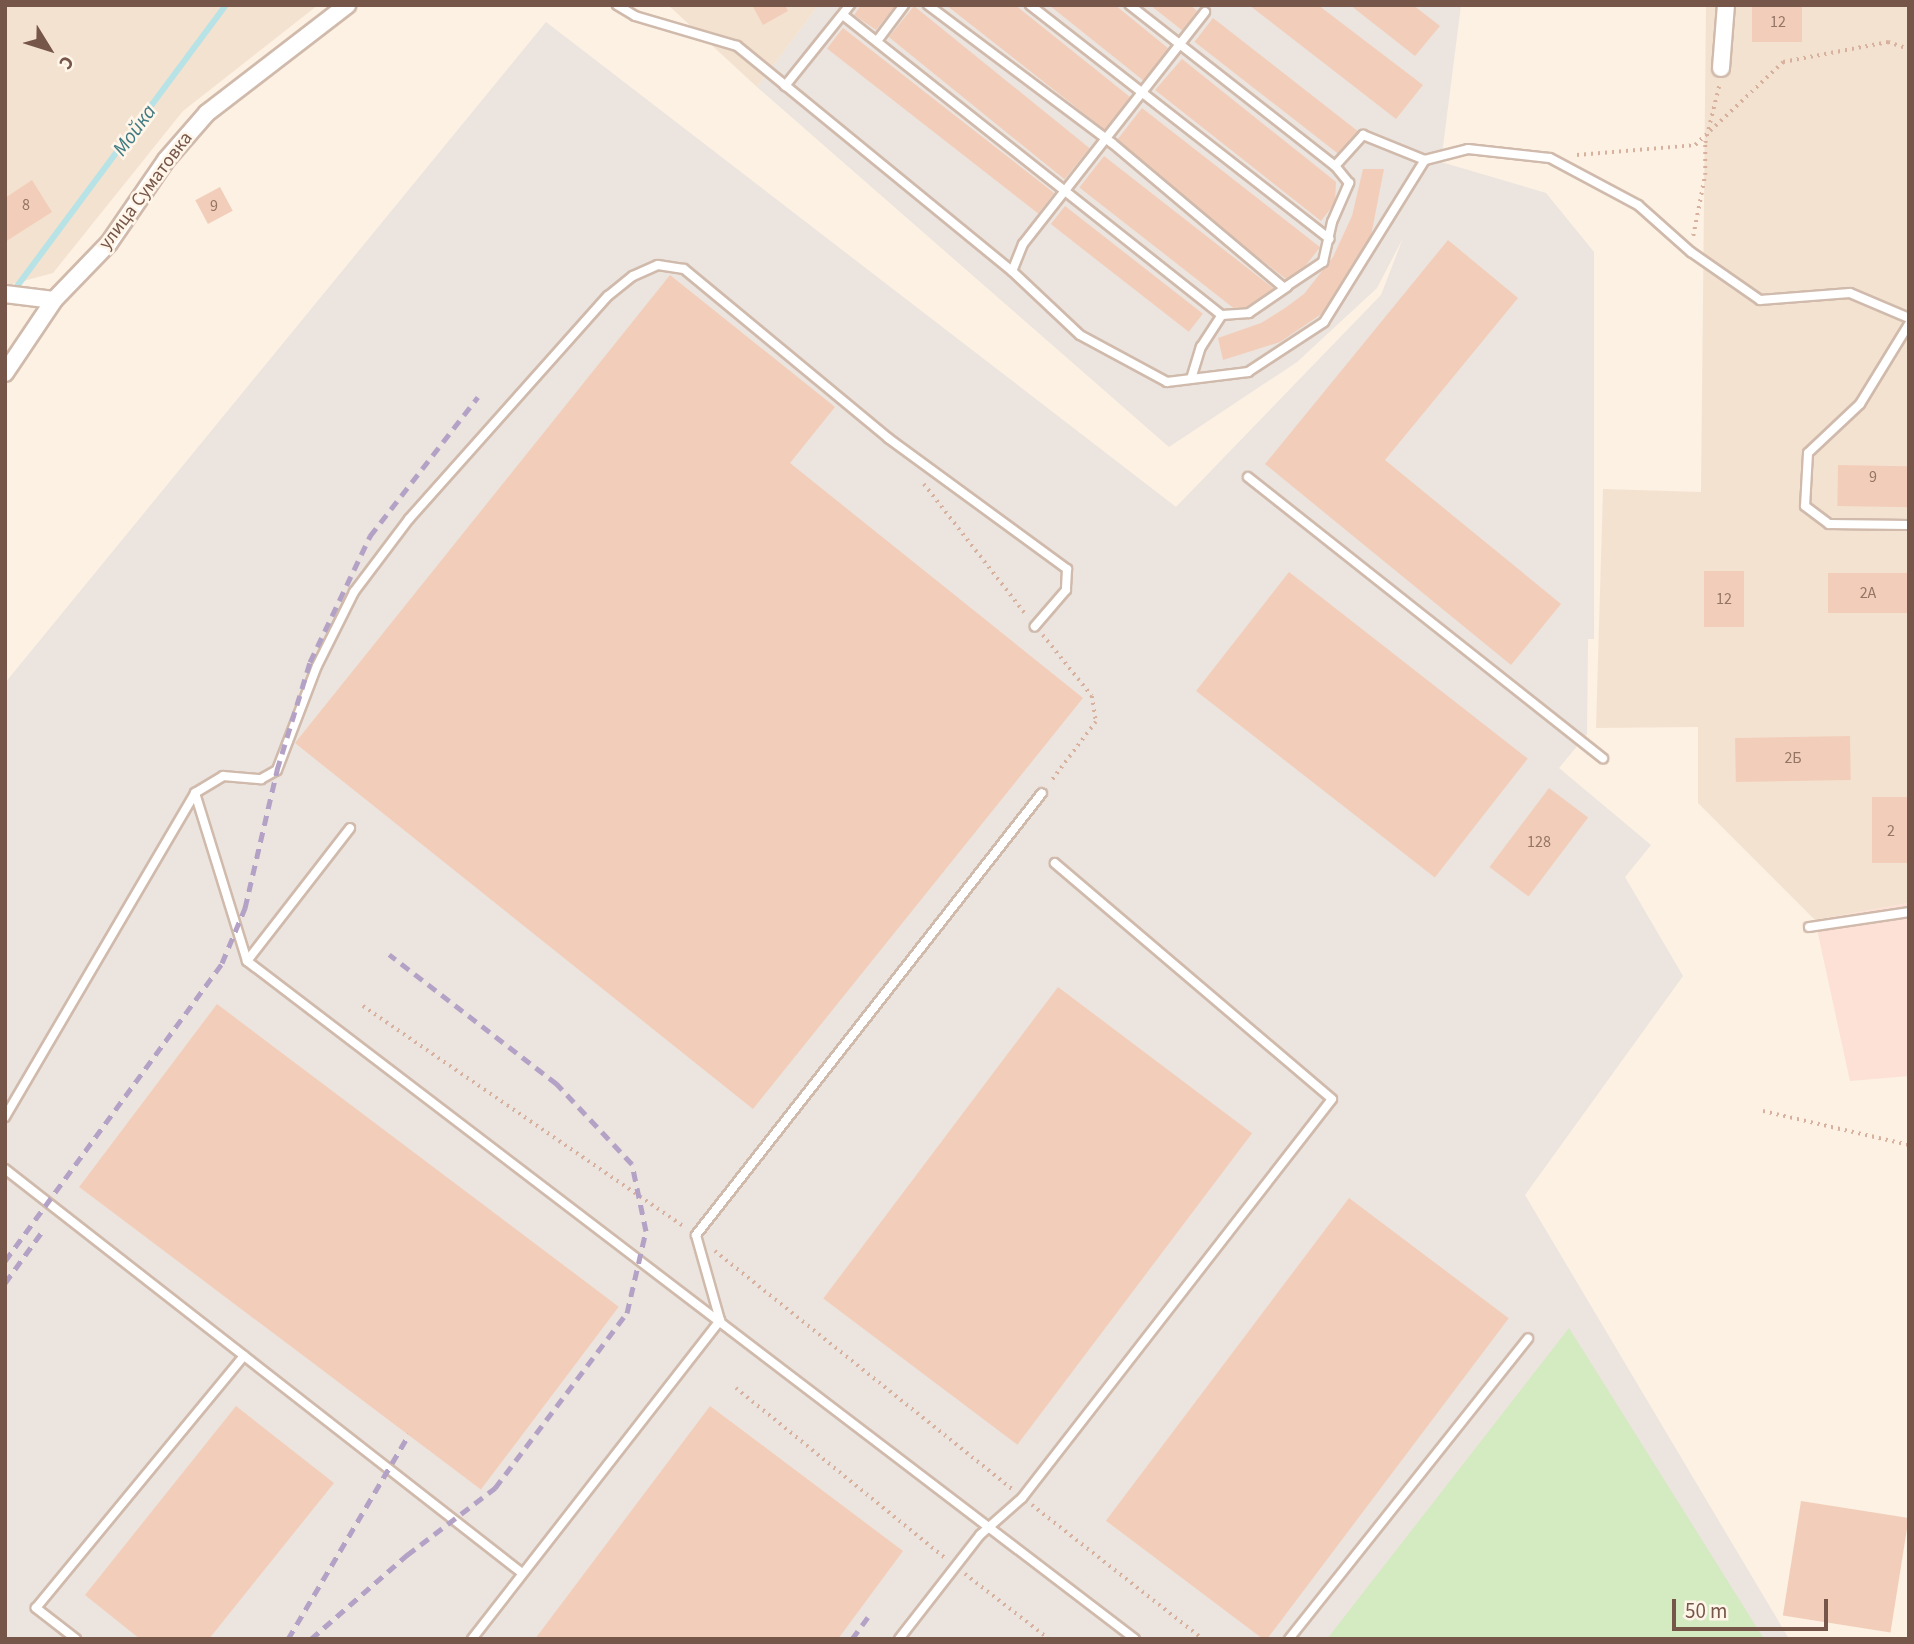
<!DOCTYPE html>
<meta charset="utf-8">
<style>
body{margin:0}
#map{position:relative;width:1914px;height:1644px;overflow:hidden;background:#fcf1e3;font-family:"Source Sans 3",sans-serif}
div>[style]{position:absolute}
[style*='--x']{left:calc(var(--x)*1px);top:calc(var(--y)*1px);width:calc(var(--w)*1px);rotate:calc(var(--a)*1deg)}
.residential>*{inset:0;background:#f4e2d1}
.commercial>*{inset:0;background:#fde0d6}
.industrial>*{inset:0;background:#ece4de}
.green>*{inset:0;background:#d4eac1}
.stream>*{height:6px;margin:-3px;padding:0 3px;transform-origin:3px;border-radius:3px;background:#b7e2e6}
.building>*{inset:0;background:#f2ceba;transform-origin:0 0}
.path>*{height:3.5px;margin-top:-1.75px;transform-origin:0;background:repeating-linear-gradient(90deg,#d7b19d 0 2px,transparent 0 7px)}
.roads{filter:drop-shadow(2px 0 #d0baac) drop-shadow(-2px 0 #d0baac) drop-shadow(0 2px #d0baac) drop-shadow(0 -2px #d0baac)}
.lane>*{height:8px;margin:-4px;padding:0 4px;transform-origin:4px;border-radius:4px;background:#fff}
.street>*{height:16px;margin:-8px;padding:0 8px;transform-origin:8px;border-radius:8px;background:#fff}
.rail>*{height:5px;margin-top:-2.5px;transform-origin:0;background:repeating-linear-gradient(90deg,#b3a1c6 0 10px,transparent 0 17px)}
span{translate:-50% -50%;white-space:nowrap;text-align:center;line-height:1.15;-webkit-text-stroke:5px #fff5e9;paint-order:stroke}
.number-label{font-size:16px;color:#947465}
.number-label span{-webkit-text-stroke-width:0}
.street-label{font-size:19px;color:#755649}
.water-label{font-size:21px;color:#3f7a82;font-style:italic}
.frame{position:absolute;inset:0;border:7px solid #755649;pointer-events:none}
.north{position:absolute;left:14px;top:14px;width:70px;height:70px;-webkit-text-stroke:5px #fff5e9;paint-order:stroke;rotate:128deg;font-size:19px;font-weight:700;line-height:28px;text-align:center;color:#755649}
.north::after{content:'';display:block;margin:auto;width:24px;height:32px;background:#755649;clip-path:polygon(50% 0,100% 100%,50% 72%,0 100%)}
.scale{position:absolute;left:1672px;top:1599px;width:156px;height:32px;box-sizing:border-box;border:4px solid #755649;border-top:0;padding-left:9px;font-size:21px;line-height:24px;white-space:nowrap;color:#755649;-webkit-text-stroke:5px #fff5e9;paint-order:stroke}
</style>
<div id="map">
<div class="residential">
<i style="clip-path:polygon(5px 5px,318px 5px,183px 111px,53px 273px,5px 286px)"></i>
<i style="clip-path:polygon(668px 5px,819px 5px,757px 87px)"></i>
<i style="clip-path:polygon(1706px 5px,1909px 5px,1909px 903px,1815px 920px,1698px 803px,1698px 727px,1596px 728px,1603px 489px,1701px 492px)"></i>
</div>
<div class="commercial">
<i style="clip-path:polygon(1909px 903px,1909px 1076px,1850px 1081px,1815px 920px)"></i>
</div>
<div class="industrial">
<i style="clip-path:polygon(819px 5px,1461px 5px,1441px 162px,1546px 193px,1594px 252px,1594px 639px,1588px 639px,1587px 734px,1559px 768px,1651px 845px,1625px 877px,1683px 976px,1525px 1195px,1789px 1639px,5px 1639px,5px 683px,546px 22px,1176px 507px,1381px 295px,1403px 238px,1377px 288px,1297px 362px,1169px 447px,757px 87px)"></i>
</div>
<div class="green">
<i style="clip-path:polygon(1569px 1328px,1764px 1639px,1327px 1639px)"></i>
</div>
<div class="stream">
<i style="--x:12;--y:293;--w:359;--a:-53.4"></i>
</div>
<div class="building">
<i style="clip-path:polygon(752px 5px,785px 5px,788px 11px,763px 25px)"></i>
<i style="clip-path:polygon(861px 5px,896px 5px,876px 30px,854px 15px)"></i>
<i style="clip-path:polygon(946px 5px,1015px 5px,1130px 97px,1105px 130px)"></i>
<i style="clip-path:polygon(1049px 5px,1115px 5px,1169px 49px,1144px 81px)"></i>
<i style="clip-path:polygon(1150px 5px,1190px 5px,1197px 11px,1183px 31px)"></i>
<i style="clip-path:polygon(1249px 5px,1318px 5px,1423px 85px,1396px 119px)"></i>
<i style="clip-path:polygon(1350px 5px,1413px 5px,1440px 26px,1415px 56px)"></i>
<i style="left:1752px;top:5px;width:50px;height:37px"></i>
<i style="left:914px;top:6px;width:226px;height:40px;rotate:39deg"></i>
<i style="left:1213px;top:18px;width:190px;height:30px;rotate:38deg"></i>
<i style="left:843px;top:28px;width:268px;height:26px;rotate:38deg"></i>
<i style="clip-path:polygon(1182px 59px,1336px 182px,1335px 203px,1321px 221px,1155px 90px)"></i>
<i style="left:1142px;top:108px;width:226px;height:46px;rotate:38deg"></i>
<i style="left:1104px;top:156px;width:215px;height:40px;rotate:38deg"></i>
<i style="clip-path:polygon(1363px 169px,1384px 169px,1371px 236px,1340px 296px,1326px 311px,1280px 342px,1223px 360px,1218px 338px,1261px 323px,1285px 308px,1304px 294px,1333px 257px,1352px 216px)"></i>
<i style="clip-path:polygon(32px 180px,52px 212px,5px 242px,5px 198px)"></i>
<i style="left:220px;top:187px;width:27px;height:28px;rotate:62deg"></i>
<i style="left:1065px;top:206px;width:175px;height:23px;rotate:38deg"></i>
<i style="clip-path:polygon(1448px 240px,1518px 298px,1385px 460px,1561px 604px,1511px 665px,1265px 464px)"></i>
<i style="clip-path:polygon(670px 275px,835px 407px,790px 463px,1083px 698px,753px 1109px,295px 743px)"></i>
<i style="left:1838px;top:465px;width:71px;height:41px;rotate:1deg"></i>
<i style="left:1704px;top:571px;width:40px;height:56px"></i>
<i style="left:1289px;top:572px;width:303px;height:151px;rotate:38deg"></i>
<i style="left:1828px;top:573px;width:81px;height:40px"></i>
<i style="left:1850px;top:736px;width:44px;height:115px;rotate:89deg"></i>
<i style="left:1549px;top:788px;width:49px;height:99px;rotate:37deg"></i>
<i style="left:1909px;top:797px;width:66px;height:37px;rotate:90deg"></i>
<i style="left:1058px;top:987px;width:243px;height:390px;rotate:37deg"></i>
<i style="left:217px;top:1004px;width:503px;height:229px;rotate:37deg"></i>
<i style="left:1349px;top:1198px;width:200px;height:404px;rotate:37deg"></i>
<i style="clip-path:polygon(236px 1406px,334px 1483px,209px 1639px,140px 1639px,85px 1595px)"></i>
<i style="clip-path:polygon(710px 1406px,903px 1551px,838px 1639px,535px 1639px)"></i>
<i style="left:1801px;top:1501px;width:109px;height:116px;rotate:9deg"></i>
</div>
<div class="path">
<i style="--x:1577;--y:155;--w:118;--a:-4.8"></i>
<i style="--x:1695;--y:145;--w:121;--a:-43.3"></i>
<i style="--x:1783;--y:62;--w:107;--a:-10.8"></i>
<i style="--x:1888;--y:42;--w:22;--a:18"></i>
<i style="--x:1693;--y:236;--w:62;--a:-78.9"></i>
<i style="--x:1705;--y:175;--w:32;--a:-90"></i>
<i style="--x:1705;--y:143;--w:59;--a:-76.2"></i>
<i style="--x:924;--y:484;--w:167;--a:52"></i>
<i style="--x:1043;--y:635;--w:78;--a:51.2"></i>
<i style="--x:1092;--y:696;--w:26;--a:81"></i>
<i style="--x:1096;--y:722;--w:76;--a:127"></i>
<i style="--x:363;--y:1006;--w:390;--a:34.5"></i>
<i style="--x:1763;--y:1111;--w:150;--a:13.1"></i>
<i style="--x:715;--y:1251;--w:381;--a:38.7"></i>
<i style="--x:736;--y:1388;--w:269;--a:39.1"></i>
<i style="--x:1032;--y:1505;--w:217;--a:38.1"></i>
<i style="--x:965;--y:1574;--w:106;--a:37.7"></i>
</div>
<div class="roads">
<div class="lane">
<i style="--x:617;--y:5;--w:21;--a:31"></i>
<i style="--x:635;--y:16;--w:106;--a:16.4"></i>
<i style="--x:737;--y:46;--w:355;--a:39.3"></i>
<i style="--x:928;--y:5;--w:230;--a:36.9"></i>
<i style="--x:1112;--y:143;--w:225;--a:40.1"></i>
<i style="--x:1284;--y:288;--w:47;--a:-33.7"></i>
<i style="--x:1323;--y:262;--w:41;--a:-77.3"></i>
<i style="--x:1332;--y:222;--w:43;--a:-66.4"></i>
<i style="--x:1349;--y:183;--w:22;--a:-129"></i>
<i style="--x:1335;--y:166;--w:261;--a:-141.9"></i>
<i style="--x:1030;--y:5;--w:380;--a:38"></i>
<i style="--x:1205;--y:12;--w:295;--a:128.1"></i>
<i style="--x:1023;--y:244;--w:29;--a:112"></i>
<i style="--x:1012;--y:271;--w:93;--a:43.3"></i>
<i style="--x:1080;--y:335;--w:99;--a:28.4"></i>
<i style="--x:1167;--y:382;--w:82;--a:-7"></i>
<i style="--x:1248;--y:372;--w:91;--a:-33.3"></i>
<i style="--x:1324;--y:322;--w:191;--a:-58.1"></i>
<i style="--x:1425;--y:160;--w:44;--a:-14.3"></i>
<i style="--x:1468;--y:149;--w:82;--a:6.3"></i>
<i style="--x:1550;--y:158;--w:100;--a:28.1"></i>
<i style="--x:1638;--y:205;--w:71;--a:41.6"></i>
<i style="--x:1691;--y:252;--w:84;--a:34.8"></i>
<i style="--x:1760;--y:300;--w:90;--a:-4.4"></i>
<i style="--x:1850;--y:293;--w:64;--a:23"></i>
<i style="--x:843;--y:15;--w:483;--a:38.4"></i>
<i style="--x:1222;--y:315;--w:27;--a:-4"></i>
<i style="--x:1249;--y:313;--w:46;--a:-34.4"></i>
<i style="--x:877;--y:41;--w:45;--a:-53.1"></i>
<i style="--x:785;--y:86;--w:104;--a:-51.3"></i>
<i style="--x:1335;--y:166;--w:42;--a:-47.9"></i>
<i style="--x:1363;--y:135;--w:67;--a:22"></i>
<i style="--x:1909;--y:324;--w:94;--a:121.5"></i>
<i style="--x:1860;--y:404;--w:71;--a:136.7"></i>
<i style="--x:1808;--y:453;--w:53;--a:93.2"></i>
<i style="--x:1805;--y:506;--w:30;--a:37"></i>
<i style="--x:1829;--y:524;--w:80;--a:0.7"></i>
<i style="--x:1191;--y:379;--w:34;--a:-73"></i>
<i style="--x:1201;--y:347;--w:38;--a:-57"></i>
<i style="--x:1248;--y:477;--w:453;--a:38.4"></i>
<i style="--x:195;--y:793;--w:176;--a:72.8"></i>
<i style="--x:247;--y:961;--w:1117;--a:37.36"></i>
<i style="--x:1809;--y:927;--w:101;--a:-8.5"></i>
<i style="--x:247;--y:961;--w:168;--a:-52.2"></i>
<i style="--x:5;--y:1117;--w:376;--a:-59.6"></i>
<i style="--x:195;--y:793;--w:33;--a:-31"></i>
<i style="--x:223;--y:776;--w:38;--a:5"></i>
<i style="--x:261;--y:779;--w:18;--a:-29"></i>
<i style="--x:277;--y:770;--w:111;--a:-69"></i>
<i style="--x:317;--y:666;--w:83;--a:-63.4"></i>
<i style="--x:354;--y:592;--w:91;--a:-53"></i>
<i style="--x:409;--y:519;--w:299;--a:-48.3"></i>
<i style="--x:608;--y:296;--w:32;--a:-39"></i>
<i style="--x:633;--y:276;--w:27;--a:-24"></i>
<i style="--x:658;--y:265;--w:26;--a:9"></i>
<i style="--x:684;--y:269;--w:265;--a:39.6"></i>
<i style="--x:888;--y:438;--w:222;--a:36.2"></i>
<i style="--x:1067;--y:569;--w:21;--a:93"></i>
<i style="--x:1066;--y:590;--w:48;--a:130.7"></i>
<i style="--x:5;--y:1169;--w:656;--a:38.01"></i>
<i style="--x:76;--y:1639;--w:51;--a:-142.2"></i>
<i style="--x:36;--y:1608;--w:327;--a:-50.5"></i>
<i style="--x:472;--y:1639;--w:404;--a:-52.1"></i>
<i style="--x:720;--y:1320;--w:88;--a:-105.8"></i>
<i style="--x:696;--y:1235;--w:561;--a:-51.95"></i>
<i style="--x:899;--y:1639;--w:132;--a:-52.1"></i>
<i style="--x:980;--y:1535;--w:56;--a:-41.4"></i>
<i style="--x:1022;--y:1498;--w:505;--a:-52.15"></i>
<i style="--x:1332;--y:1099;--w:364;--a:-139.6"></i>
<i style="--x:1289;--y:1639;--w:384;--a:-51.5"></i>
</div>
<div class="street">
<i style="--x:1721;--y:68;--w:63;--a:-85.5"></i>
<i style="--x:5;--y:294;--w:49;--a:7"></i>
<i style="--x:54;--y:300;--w:79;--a:-46"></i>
<i style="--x:109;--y:243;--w:101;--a:-55.5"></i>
<i style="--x:166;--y:160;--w:62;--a:-48.9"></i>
<i style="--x:207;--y:113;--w:177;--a:-37.6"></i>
<i style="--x:5;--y:373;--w:88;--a:-56.1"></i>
</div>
</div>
<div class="rail">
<i style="--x:5;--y:1261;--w:369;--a:-53.9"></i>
<i style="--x:222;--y:963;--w:60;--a:-67.3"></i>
<i style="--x:245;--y:908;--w:142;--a:-76.9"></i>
<i style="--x:277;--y:770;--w:113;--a:-73"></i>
<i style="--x:310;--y:662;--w:140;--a:-64.5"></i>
<i style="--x:370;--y:536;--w:176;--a:-52.2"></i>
<i style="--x:5;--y:1283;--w:62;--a:-54.2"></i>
<i style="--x:288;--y:1639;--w:238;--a:-59.4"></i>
<i style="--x:311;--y:1639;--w:128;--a:-41.2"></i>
<i style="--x:407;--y:1555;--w:111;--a:-37.3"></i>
<i style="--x:495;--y:1488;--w:219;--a:-53"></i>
<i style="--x:627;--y:1313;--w:84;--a:-77"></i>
<i style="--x:646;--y:1231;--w:68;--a:-101.8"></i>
<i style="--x:632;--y:1164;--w:110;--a:-133.2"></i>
<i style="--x:557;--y:1084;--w:212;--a:-142.3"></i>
<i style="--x:852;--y:1639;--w:32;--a:-54"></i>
</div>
<div class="number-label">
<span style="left:1778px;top:22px">12</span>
<span style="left:26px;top:205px">8</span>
<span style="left:214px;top:206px">9</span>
<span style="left:1873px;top:477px">9</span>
<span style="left:1868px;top:593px">2А</span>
<span style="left:1724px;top:599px">12</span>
<span style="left:1793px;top:758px">2Б</span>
<span style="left:1891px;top:831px">2</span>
<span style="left:1539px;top:842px">128</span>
</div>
<div class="street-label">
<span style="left:146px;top:191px;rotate:-53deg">улица Суматовка</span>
</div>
<div class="water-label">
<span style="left:134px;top:130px;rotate:-54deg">Мойка</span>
</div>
<div class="frame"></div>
<div class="north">С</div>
<div class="scale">50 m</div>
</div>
